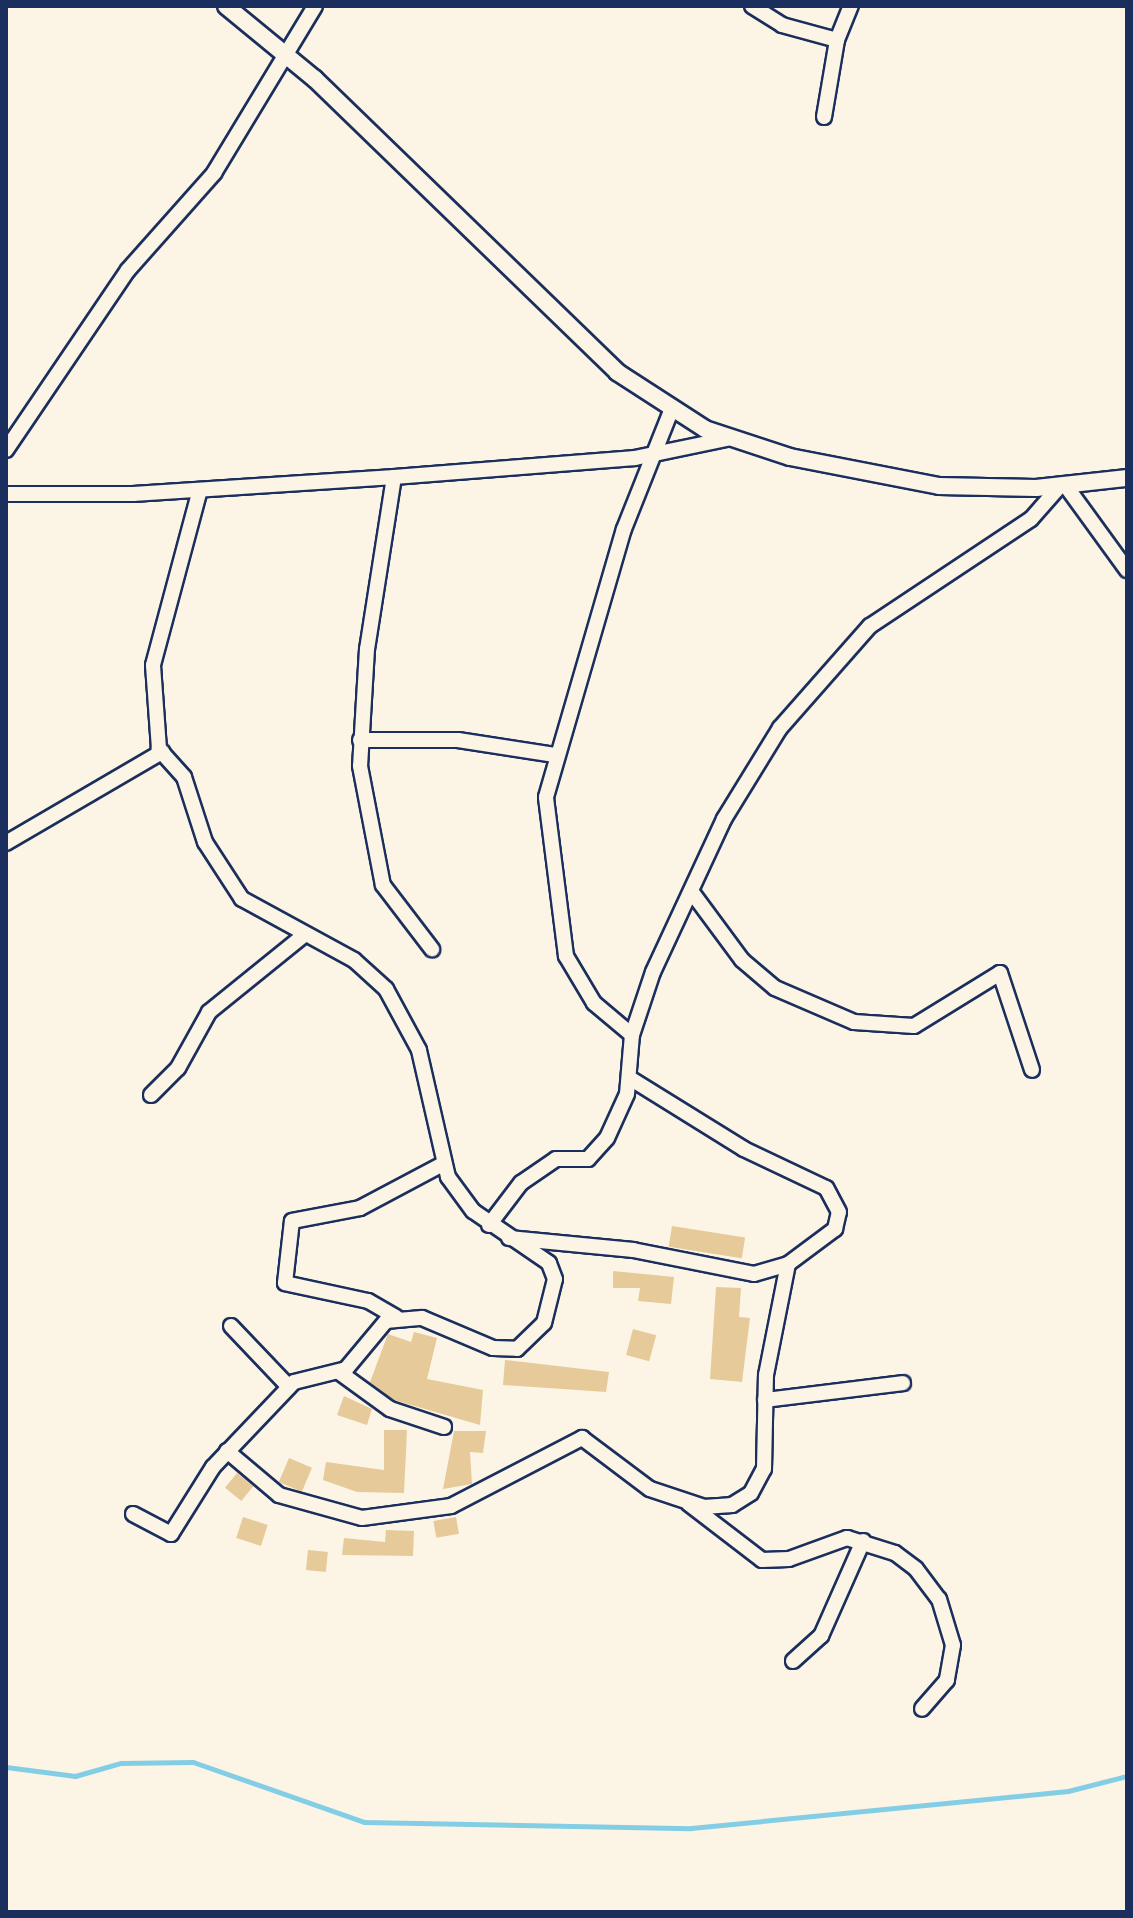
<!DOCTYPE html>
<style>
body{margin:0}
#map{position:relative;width:1133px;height:1918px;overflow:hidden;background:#fcf5e5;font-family:Kalam,sans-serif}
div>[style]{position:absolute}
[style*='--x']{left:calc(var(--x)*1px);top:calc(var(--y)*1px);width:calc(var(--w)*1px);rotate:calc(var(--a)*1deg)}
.stream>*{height:5px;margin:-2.5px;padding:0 2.5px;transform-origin:2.5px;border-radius:2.5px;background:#84cee5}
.building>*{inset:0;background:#e6ca9a;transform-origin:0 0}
.roads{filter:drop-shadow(2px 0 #1b2f5e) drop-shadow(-2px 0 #1b2f5e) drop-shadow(0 2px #1b2f5e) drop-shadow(0 -2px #1b2f5e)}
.minor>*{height:14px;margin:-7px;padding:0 7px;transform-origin:7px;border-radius:7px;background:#fcf5e5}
.tertiary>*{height:16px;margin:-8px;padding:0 8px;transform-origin:8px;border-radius:8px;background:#fcf5e5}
span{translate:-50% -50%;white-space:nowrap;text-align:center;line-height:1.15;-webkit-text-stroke:6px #fcf5e5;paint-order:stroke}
.frame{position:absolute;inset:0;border:8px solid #1b2f5e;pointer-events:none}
</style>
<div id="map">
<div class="stream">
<i style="--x:6;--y:1767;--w:70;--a:7.4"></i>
<i style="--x:75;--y:1776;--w:48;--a:-15.8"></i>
<i style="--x:121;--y:1763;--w:72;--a:-0.8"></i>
<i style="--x:193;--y:1762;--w:181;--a:19.3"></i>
<i style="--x:364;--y:1822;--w:327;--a:1.1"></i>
<i style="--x:691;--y:1828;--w:379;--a:-5.6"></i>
<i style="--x:1068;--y:1791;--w:61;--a:-14.3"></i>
</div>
<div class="building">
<i style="left:672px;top:1226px;width:74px;height:21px;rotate:9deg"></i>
<i style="clip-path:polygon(613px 1271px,674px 1277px,671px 1304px,638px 1301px,640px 1288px,613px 1288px)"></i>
<i style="clip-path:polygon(716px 1287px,741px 1288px,739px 1317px,750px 1318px,742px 1382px,710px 1379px)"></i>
<i style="left:633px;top:1329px;width:24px;height:27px;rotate:15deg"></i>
<i style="clip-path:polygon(414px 1332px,437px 1338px,427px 1379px,483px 1390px,480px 1425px,394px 1400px,370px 1382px,388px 1334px,411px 1342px)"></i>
<i style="clip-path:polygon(505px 1360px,609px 1372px,606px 1392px,503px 1385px)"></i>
<i style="clip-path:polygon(344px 1396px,372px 1409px,367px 1425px,337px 1415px)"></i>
<i style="clip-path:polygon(384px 1430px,407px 1430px,404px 1493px,357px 1492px,323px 1480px,326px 1462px,384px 1470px)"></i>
<i style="clip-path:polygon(454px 1431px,486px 1431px,483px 1453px,470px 1452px,472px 1484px,443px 1489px)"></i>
<i style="left:289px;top:1458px;width:25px;height:26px;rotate:23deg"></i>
<i style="left:237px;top:1473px;width:21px;height:19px;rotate:39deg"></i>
<i style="left:243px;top:1517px;width:26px;height:22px;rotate:18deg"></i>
<i style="left:456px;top:1517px;width:17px;height:23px;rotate:80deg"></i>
<i style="clip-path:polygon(386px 1530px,414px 1531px,413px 1556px,342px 1555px,344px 1538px,385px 1542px)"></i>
<i style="left:308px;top:1550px;width:20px;height:20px;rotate:6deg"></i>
</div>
<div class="roads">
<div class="minor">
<i style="--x:752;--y:6;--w:36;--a:32"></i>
<i style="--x:782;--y:25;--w:57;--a:15.3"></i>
<i style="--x:824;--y:117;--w:78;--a:-80.4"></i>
<i style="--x:837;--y:40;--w:37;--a:-68"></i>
<i style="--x:6;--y:450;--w:217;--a:-55.9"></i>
<i style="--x:128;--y:270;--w:130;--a:-48.4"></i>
<i style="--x:214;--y:173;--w:195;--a:-58.8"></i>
<i style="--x:394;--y:477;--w:174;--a:98.9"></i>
<i style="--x:367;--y:649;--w:117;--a:93.4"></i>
<i style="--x:360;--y:766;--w:121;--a:79.1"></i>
<i style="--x:383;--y:885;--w:81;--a:52.6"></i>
<i style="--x:1066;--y:486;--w:104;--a:54"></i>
<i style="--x:6;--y:494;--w:127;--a:0"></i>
<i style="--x:133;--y:494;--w:262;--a:-3.7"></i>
<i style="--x:394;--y:477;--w:242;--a:-4.5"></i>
<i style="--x:635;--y:458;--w:94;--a:-11.7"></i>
<i style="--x:360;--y:740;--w:98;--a:0"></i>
<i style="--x:458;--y:740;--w:98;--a:8.8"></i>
<i style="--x:6;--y:843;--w:181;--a:-30.3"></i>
<i style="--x:691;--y:891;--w:86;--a:53.5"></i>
<i style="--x:742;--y:960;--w:43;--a:40.3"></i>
<i style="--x:775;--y:988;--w:86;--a:23.3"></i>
<i style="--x:854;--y:1022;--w:60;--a:3.8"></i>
<i style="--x:914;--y:1026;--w:101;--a:-31.6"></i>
<i style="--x:1000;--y:973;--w:102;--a:71.7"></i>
<i style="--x:632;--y:1035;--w:50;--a:-139.9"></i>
<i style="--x:594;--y:1003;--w:55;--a:-120.8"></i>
<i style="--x:566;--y:956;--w:160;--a:-97.2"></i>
<i style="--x:546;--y:797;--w:279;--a:-73.8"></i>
<i style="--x:624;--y:529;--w:127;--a:-68.3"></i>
<i style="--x:151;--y:1095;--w:38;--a:-45"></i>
<i style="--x:178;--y:1068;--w:64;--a:-61"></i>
<i style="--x:209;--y:1012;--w:122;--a:-39"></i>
<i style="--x:489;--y:1225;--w:53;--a:-52.7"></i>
<i style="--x:521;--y:1183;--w:42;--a:-34.4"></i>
<i style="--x:556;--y:1159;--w:32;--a:0"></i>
<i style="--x:588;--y:1159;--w:28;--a:-48"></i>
<i style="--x:607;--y:1138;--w:48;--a:-65.6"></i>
<i style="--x:627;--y:1094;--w:59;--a:-85.2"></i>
<i style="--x:632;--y:1035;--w:66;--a:-71.6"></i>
<i style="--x:653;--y:972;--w:169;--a:-65.1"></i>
<i style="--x:724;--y:819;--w:107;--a:-58.4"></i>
<i style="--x:780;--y:728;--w:136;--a:-48.6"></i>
<i style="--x:870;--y:626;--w:193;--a:-33.6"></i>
<i style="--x:1031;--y:519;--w:44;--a:-48.7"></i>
<i style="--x:509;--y:1238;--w:125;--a:5.5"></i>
<i style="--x:633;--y:1250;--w:123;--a:11.2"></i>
<i style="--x:754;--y:1274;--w:35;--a:-16"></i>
<i style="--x:788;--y:1264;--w:59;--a:-36.7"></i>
<i style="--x:835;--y:1229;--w:17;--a:-77"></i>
<i style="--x:839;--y:1212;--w:27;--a:-118"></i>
<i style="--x:826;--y:1188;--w:91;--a:-154.6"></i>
<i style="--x:744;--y:1149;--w:133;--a:-148.2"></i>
<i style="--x:396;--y:1317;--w:32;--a:-150"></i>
<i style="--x:368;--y:1301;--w:85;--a:-167.8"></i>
<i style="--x:285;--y:1283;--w:62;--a:-83.6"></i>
<i style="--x:292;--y:1221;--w:69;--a:-10.8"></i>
<i style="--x:360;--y:1208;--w:92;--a:-28"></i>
<i style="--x:231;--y:1326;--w:84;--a:46.4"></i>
<i style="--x:339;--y:1372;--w:63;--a:36"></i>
<i style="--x:390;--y:1409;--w:57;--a:18.4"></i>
<i style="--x:765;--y:1400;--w:139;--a:-7"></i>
<i style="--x:227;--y:1451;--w:68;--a:40.2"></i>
<i style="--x:279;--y:1495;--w:86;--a:15.5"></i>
<i style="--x:362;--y:1518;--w:90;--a:-7.7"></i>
<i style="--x:451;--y:1506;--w:148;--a:-27.4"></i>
<i style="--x:582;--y:1438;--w:85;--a:36.9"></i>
<i style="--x:650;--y:1489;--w:57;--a:18.4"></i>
<i style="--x:704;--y:1507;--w:28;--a:-4"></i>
<i style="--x:732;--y:1505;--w:22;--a:-32"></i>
<i style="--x:751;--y:1493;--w:27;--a:-62"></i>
<i style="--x:764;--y:1469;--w:94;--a:-88.8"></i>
<i style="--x:766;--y:1375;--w:113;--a:-78.8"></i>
<i style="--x:689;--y:1504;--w:92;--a:37.5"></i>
<i style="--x:762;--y:1560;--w:27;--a:-2"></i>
<i style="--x:789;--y:1559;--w:62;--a:-19.9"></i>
<i style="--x:847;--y:1538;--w:50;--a:17.4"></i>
<i style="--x:895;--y:1553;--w:26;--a:37"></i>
<i style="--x:916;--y:1569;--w:38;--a:53"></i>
<i style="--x:939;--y:1599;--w:48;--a:73.1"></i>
<i style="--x:953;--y:1645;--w:36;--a:100"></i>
<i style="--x:947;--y:1680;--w:38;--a:131"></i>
<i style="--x:133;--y:1514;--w:43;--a:27.8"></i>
<i style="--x:171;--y:1534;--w:79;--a:-57.9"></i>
<i style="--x:213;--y:1467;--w:117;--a:-46.4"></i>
<i style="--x:294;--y:1382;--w:54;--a:-14"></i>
<i style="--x:346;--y:1369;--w:62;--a:-50.2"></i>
<i style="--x:386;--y:1321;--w:36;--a:-5"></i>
<i style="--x:422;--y:1318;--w:77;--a:22.9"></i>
<i style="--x:493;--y:1348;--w:24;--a:2"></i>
<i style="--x:517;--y:1349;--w:37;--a:-44"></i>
<i style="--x:544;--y:1323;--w:45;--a:-76"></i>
<i style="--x:555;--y:1279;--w:17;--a:-111"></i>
<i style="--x:549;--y:1263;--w:92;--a:-145.6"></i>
<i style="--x:473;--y:1211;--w:42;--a:-126.3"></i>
<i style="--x:448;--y:1177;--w:130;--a:-102.9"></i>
<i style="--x:419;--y:1050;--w:69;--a:-118.4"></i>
<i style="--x:386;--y:989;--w:43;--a:-137.8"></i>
<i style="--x:354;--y:960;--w:128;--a:-151.4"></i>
<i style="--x:242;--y:899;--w:68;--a:-123"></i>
<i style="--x:205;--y:842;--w:68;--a:-107.9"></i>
<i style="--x:184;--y:777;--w:38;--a:-132"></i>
<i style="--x:159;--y:749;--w:84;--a:-94.1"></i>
<i style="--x:153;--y:665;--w:181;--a:-75"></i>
<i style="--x:793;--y:1661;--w:38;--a:-42"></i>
<i style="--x:821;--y:1636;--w:104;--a:-66.1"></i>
</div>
<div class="tertiary">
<i style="--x:226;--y:6;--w:115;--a:39.4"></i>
<i style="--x:315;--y:79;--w:421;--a:44.1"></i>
<i style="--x:617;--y:372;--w:105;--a:32.9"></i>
<i style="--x:705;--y:429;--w:89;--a:18.2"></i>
<i style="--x:790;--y:457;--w:152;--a:11"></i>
<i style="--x:939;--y:486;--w:97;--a:1.2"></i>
<i style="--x:1036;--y:488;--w:92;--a:-6.3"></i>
</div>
</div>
<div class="frame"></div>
</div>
